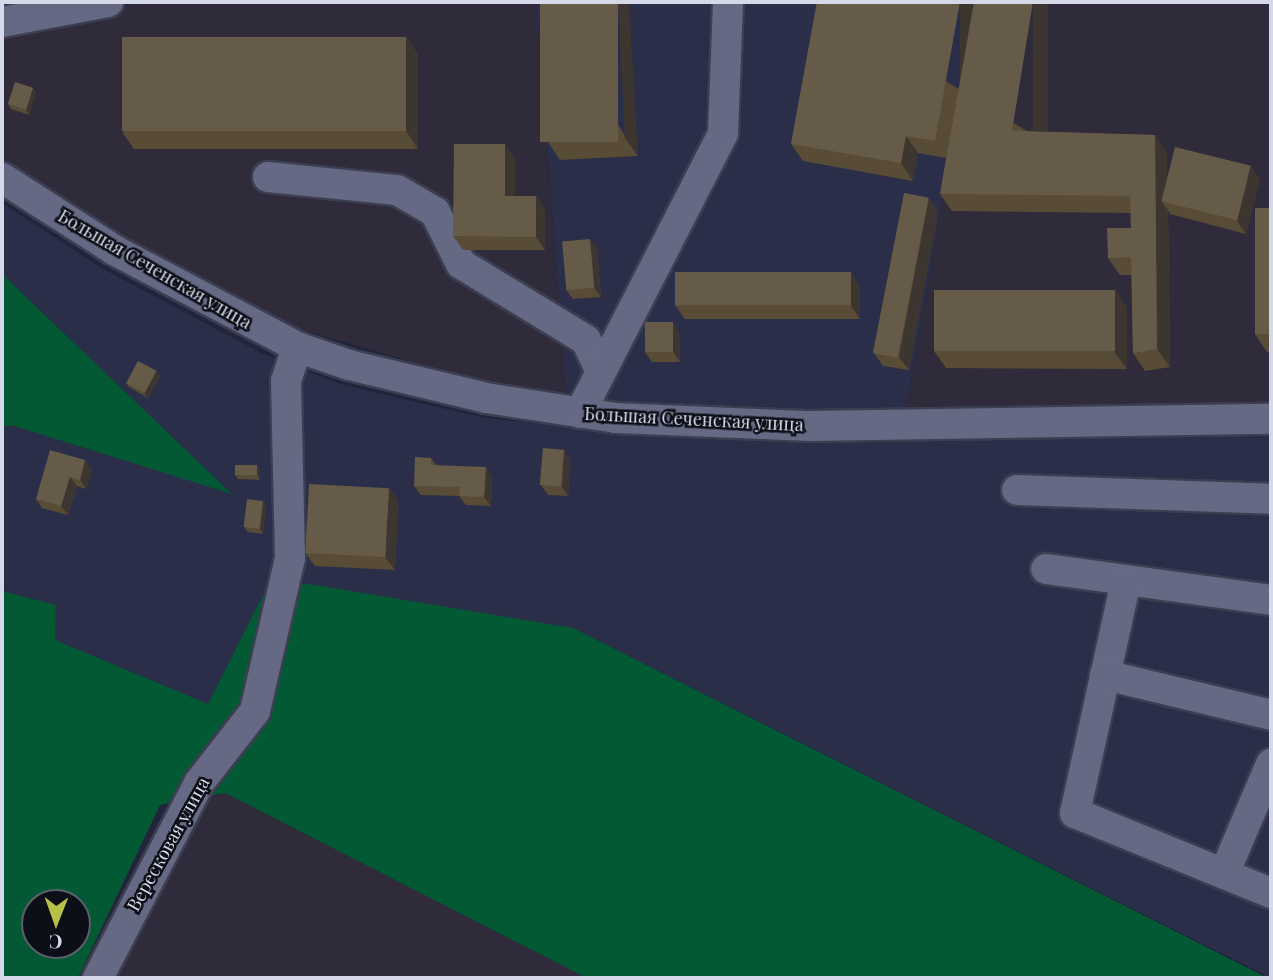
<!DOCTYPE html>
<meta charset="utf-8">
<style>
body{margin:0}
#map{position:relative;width:1273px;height:980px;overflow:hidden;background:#21243a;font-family:"Playfair Display",serif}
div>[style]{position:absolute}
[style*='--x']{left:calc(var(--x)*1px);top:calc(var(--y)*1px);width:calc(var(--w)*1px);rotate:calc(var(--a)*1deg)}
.built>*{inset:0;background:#2a2e49}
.industrial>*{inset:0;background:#2f2b3b}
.green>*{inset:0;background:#045935}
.roads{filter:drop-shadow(2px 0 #3c3e51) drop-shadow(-2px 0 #3c3e51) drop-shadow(0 2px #3c3e51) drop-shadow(0 -2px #3c3e51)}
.minor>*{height:30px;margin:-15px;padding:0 15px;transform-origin:15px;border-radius:15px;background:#656983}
.wall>*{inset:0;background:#584c36}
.shaded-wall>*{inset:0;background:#3d3530;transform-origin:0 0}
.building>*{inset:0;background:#665b49;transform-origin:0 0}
span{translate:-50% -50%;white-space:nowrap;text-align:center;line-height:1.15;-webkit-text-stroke:5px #0d0f18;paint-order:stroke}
.street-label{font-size:18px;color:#d6d9e8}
.frame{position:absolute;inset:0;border:4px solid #d6d9e8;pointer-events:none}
.north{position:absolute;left:21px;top:889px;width:70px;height:70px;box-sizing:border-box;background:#0d0f18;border:2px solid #5d606b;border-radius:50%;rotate:181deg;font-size:19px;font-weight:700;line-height:28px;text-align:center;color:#d6d9e8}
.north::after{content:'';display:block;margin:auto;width:24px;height:32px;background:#b6c148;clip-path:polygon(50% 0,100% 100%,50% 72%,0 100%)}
</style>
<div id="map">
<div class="built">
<i style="clip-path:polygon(536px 2px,977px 2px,906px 410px,810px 410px,617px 402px,566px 395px)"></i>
<i style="clip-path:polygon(2px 203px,103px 269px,261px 353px,343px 385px,485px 418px,603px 430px,807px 440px,1271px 436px,1271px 978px,573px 628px,309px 584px,267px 587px,208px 704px,54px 640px,56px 605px,2px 591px,2px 427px,11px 425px,231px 493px,2px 274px)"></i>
</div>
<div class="industrial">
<i style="clip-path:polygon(145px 2px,536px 2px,566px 395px,492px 385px,293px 327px,115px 233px,2px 159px,2px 28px)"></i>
<i style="clip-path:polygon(977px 2px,1271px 2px,1271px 403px,906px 410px)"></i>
<i style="clip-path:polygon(225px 793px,587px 978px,112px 978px,205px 797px)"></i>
</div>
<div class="green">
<i style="clip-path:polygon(2px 274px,232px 494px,11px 425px,2px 427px)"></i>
<i style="clip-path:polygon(evenodd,309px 584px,573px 628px,1268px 978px,587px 978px,225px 793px,160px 805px,78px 978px,2px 978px,2px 591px,56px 605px,55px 640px,208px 704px,267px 587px,309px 584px,35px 903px,77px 903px,77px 945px,35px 945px,35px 903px)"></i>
</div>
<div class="roads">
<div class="minor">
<i style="--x:2;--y:22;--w:108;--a:-10.7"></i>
<i style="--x:268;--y:177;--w:130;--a:5.8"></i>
<i style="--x:397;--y:190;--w:44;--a:30.1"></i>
<i style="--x:435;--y:212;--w:58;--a:63.4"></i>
<i style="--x:461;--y:264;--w:146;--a:31.3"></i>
<i style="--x:586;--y:340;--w:35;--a:65"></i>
<i style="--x:2;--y:178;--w:133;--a:32.7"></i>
<i style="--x:114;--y:250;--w:207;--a:27.9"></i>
<i style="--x:297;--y:347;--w:55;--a:19.1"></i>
<i style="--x:349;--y:365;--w:141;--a:13.5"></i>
<i style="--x:486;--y:398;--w:132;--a:8.7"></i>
<i style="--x:616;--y:418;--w:194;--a:2.4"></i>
<i style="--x:810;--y:426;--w:461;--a:-0.9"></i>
<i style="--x:580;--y:413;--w:314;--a:-62.9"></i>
<i style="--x:723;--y:133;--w:131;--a:-87.8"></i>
<i style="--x:1017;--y:490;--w:254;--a:2"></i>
<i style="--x:1046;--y:569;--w:227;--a:7.8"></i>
<i style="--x:1126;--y:581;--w:238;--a:102.4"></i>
<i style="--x:1075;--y:813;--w:212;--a:22.2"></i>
<i style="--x:1105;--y:675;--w:171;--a:13.5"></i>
<i style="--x:1224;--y:874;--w:120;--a:-66.9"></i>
<i style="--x:98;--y:978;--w:220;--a:-62.6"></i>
<i style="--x:199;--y:783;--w:91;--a:-52.1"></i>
<i style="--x:255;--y:711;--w:157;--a:-77.1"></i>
<i style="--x:290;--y:558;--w:177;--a:-91.3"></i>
<i style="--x:286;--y:381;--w:36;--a:-72"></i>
</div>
</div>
<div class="wall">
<i style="clip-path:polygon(540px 2px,638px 156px,560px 160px,548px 142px)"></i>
<i style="clip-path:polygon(817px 2px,1027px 131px,1155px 135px,1167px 153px,1167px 177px,1260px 179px,1246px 234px,1170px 214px,1168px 210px,1170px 367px,1145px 371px,1133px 353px,1132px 275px,1120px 275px,1108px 258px,1131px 228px,1131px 213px,952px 211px,940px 194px,946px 158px,918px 153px,913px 181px,803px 161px,791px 144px)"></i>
<i style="clip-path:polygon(406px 37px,418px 55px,418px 149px,134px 149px,122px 132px)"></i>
<i style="clip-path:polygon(36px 92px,29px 115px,11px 109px,8px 104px)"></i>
<i style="clip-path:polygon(515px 158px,515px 196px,536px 196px,545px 210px,545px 250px,463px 250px,453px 236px)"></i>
<i style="clip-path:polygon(929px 198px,938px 212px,909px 370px,883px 366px,874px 353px)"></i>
<i style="clip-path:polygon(1271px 208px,1271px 352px,1267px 352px,1255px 334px)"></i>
<i style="clip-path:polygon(597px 248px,601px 297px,573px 299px,566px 290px)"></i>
<i style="clip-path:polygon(860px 286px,860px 319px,685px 319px,675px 305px)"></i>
<i style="clip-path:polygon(1115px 290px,1127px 308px,1127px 369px,946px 368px,934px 351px)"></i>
<i style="clip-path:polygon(679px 332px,680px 362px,652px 362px,645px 352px)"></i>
<i style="clip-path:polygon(160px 376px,148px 398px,129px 387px,126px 383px)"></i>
<i style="clip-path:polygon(564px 450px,570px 459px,568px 496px,548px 495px,541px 485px)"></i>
<i style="clip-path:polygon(431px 458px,436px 465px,492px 476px,491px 506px,466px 505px,459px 496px,421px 495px,414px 486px)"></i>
<i style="clip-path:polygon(85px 460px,92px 470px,86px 489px,77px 486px,68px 515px,42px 508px,36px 499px)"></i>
<i style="clip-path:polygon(257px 465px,260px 470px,260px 480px,238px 479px,235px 475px)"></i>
<i style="clip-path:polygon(389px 488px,398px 501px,395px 570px,315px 566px,305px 553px)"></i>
<i style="clip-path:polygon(263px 501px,266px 505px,263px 534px,248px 532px,244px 527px)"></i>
</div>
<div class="shaded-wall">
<i style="clip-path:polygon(618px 2px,629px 2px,638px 156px,625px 138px)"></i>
<i style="left:960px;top:2px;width:15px;height:141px"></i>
<i style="left:1033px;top:2px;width:15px;height:131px"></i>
<i style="clip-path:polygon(406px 37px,418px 55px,418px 149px,406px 131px)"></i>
<i style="clip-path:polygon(33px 88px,36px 92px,29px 115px,26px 110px)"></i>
<i style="clip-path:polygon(1155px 135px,1167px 153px,1167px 203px,1161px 201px,1168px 210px,1170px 367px,1157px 349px)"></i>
<i style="clip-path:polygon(906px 136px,918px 153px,913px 181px,901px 163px)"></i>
<i style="clip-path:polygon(505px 144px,515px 158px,515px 209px,505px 196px)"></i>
<i style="clip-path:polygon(1251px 166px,1260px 179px,1246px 234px,1237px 221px)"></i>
<i style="clip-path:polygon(536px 196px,545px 210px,545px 250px,536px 237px)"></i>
<i style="clip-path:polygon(929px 198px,938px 212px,909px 370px,899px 357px)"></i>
<i style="clip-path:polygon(590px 239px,597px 248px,601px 297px,594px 288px)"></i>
<i style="clip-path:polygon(851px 272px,860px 286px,860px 319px,851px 306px)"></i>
<i style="clip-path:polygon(1115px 290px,1127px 308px,1127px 369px,1114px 352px)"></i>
<i style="clip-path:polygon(673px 322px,679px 332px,680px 362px,673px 352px)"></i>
<i style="clip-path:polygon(157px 371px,160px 376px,148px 398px,144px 393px)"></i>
<i style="clip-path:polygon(564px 450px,570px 459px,568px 496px,562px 487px)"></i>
<i style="clip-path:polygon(85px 460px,92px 470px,86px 489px,80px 480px)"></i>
<i style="clip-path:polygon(257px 465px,260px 470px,260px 480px,257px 475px)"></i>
<i style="clip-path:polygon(486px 467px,492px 476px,491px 506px,484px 497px)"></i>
<i style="clip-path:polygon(70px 477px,77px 486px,68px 515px,61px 506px)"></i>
<i style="clip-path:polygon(389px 488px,398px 501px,395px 570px,385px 557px)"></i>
<i style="clip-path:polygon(263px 501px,266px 505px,263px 534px,260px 529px)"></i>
</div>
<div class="building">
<i style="left:540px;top:2px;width:78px;height:140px"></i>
<i style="clip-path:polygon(817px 2px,960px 2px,935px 141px,906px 136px,901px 163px,791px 144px)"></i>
<i style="clip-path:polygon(974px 2px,1033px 2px,1012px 131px,1155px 135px,1157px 349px,1133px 353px,1131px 257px,1108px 258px,1107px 228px,1131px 228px,1130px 196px,940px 194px)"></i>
<i style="left:406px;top:37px;width:94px;height:284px;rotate:90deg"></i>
<i style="left:15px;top:82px;width:19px;height:23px;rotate:18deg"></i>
<i style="clip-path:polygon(454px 144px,505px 144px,505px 196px,536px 196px,536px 237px,453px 236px)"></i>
<i style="left:1175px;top:147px;width:78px;height:56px;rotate:14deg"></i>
<i style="left:904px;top:193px;width:25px;height:163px;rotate:11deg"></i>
<i style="left:1255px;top:208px;width:16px;height:126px"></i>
<i style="left:590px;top:239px;width:49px;height:28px;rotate:85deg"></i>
<i style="left:675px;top:272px;width:176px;height:33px"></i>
<i style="left:934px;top:290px;width:181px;height:61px"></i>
<i style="left:673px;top:322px;width:30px;height:28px;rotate:90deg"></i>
<i style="left:138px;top:361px;width:21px;height:25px;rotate:28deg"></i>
<i style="left:543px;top:448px;width:21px;height:37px;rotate:5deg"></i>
<i style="clip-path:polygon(50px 450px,85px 460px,80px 480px,70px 477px,61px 506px,36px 499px)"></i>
<i style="clip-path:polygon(415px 457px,431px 458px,431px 465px,486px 467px,484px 497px,459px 496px,460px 487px,414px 486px)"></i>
<i style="left:235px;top:465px;width:22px;height:10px"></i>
<i style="left:309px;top:484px;width:80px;height:69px;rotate:3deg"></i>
<i style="left:247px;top:499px;width:16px;height:28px;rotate:7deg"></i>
</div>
<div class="street-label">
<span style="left:155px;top:269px;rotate:30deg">Большая Сеченская улица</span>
<span style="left:694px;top:419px;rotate:3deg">Большая Сеченская улица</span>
<span style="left:168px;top:844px;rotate:-61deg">Вересковая улица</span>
</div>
<div class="frame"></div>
<div class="north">С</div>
</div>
